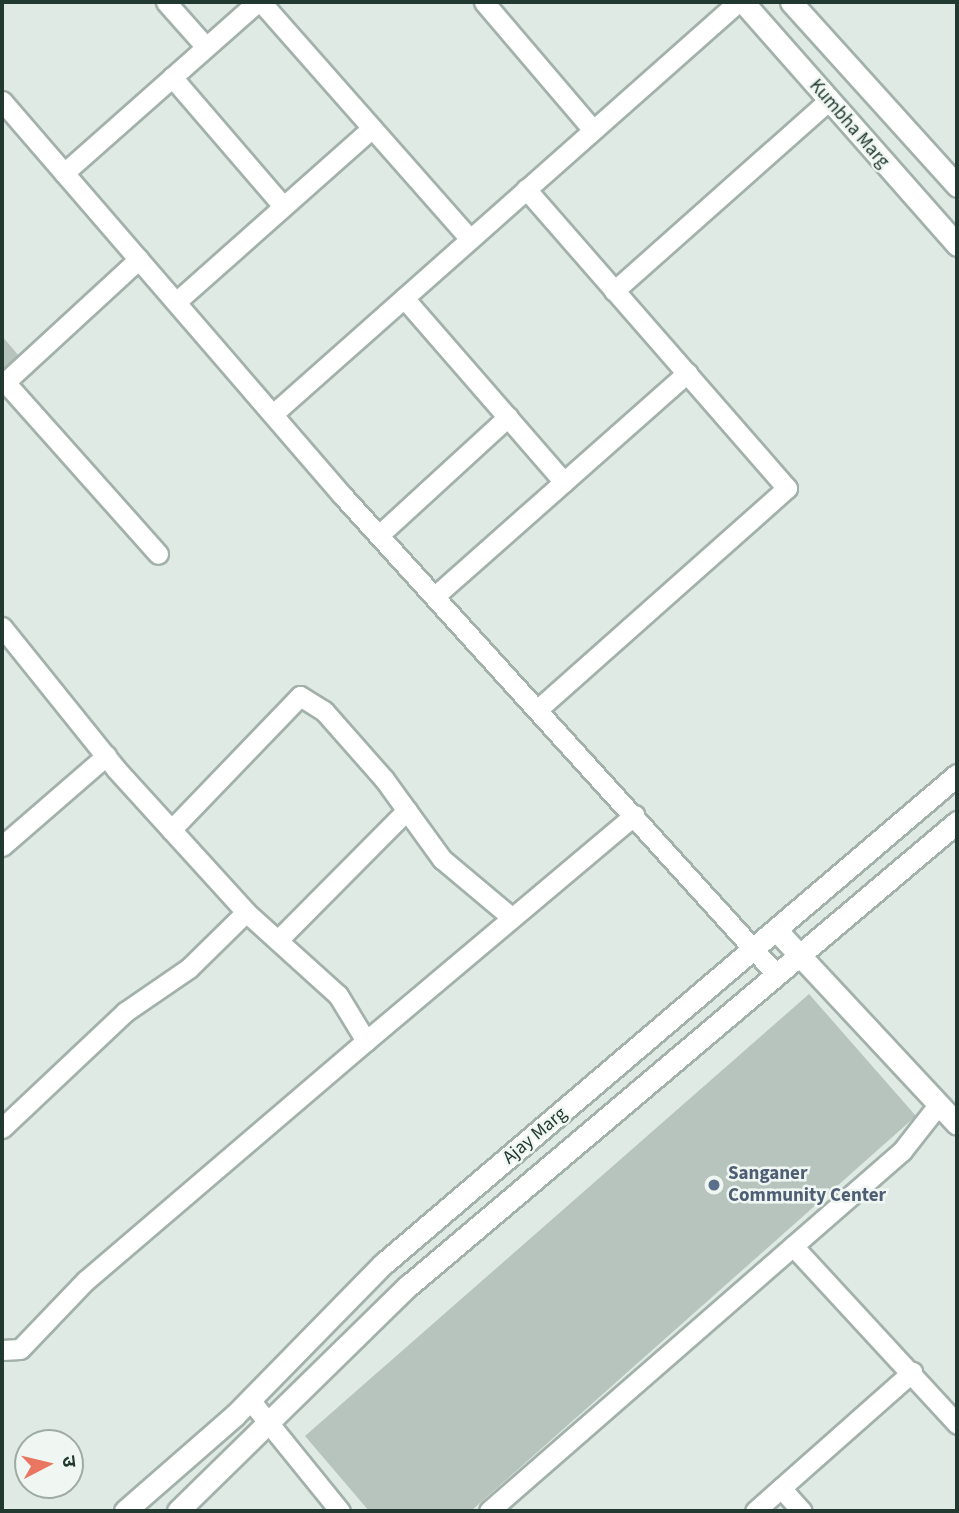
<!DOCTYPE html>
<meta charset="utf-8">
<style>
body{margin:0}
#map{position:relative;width:959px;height:1513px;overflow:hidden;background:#e0eae5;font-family:"Source Sans 3","Noto Sans Devanagari",sans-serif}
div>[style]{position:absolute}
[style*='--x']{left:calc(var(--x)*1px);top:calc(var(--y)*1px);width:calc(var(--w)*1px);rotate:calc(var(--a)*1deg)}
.building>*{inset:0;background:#b6c4bd}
.roads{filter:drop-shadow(2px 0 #a3b1ab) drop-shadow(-2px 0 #a3b1ab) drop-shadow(0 2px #a3b1ab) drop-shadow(0 -2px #a3b1ab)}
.minor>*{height:19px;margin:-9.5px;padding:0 9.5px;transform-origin:9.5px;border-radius:9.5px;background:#fff}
.tertiary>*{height:21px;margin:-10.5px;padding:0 10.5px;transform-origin:10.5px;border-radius:10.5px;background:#fff}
.dots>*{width:19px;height:19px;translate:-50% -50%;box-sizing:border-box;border:4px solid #f0f7f3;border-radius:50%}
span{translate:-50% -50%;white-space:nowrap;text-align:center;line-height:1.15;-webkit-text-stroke:5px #f0f7f3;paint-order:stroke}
.street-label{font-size:19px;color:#223931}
.service-label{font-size:19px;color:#4e5e75;font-weight:700}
.left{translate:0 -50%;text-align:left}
.frame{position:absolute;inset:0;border:4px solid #223931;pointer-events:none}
.north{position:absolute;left:14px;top:1429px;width:70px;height:70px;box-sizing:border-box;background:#f0f7f3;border:2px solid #9eaba5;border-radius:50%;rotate:83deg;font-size:19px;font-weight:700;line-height:28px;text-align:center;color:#223931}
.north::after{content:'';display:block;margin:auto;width:24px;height:32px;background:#e87660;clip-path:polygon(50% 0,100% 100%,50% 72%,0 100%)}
</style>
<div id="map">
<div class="building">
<i style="clip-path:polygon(2px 336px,19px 356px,2px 370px)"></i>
<i style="clip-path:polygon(809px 994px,916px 1116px,471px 1511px,369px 1511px,305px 1436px)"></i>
</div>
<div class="roads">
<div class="minor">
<i style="--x:166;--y:2;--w:60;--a:48.4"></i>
<i style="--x:261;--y:2;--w:316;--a:48.6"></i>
<i style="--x:484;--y:2;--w:168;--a:49.6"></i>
<i style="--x:172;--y:77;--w:170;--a:49.3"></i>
<i style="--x:2;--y:101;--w:520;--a:49.21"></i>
<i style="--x:342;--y:495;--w:648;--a:47.82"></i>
<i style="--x:64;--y:173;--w:258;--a:-41.5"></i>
<i style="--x:526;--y:189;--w:397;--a:48.9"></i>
<i style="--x:787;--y:488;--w:333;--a:138.4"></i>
<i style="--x:614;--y:291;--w:286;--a:-41.6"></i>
<i style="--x:404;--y:298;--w:244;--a:49"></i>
<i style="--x:176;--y:302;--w:262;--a:-41.6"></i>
<i style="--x:5;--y:382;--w:230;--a:48.3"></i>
<i style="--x:2;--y:385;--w:186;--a:-42.6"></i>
<i style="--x:273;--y:414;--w:621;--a:-41.54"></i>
<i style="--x:379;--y:535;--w:175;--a:-42.5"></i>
<i style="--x:435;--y:596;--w:337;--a:-41.5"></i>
<i style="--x:2;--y:627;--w:182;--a:51.2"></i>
<i style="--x:116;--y:769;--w:193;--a:47.7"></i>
<i style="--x:246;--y:912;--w:124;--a:42.1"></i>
<i style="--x:338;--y:995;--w:54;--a:58.7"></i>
<i style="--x:366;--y:1041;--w:368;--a:139.5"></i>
<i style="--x:86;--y:1280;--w:95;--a:133.7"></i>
<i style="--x:20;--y:1349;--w:18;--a:177"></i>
<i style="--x:171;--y:830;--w:186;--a:-46.1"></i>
<i style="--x:300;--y:696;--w:28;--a:32"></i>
<i style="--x:324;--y:711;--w:91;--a:48.6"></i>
<i style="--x:384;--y:779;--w:99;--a:54.1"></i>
<i style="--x:442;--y:859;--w:89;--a:40"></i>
<i style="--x:2;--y:846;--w:138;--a:-40.9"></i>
<i style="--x:278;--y:940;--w:183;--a:-45.2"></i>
<i style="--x:366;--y:1041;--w:351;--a:-40.1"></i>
<i style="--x:2;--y:1128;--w:169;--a:-43.3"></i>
<i style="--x:125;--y:1012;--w:78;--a:-34.5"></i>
<i style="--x:189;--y:968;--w:80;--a:-44.5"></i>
<i style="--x:793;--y:1246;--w:242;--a:47.3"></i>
<i style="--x:250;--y:1400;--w:143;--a:51"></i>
<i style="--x:781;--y:1488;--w:31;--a:48"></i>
<i style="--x:489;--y:1511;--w:548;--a:-41.08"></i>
<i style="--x:902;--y:1151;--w:58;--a:-52"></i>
<i style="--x:755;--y:1511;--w:210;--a:-41.5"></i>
</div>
<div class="tertiary">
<i style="--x:743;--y:2;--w:324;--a:48.6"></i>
<i style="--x:791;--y:2;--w:248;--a:47.9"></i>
<i style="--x:778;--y:932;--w:262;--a:47"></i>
<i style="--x:125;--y:1511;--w:146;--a:-41.1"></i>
<i style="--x:235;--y:1415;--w:211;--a:-45.6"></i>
<i style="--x:383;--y:1264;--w:754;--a:-40.43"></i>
<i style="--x:178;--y:1511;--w:322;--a:-44.4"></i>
<i style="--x:408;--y:1286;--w:719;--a:-40.2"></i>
</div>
</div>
<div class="dots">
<i style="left:714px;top:1185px;background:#5c6f8a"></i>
</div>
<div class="street-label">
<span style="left:849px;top:124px;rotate:49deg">Kumbha Marg</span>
<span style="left:535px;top:1136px;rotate:-40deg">Ajay Marg</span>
</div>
<div class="service-label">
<span class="left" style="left:728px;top:1185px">Sanganer<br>Community Center</span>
</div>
<div class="frame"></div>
<div class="north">उ</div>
</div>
